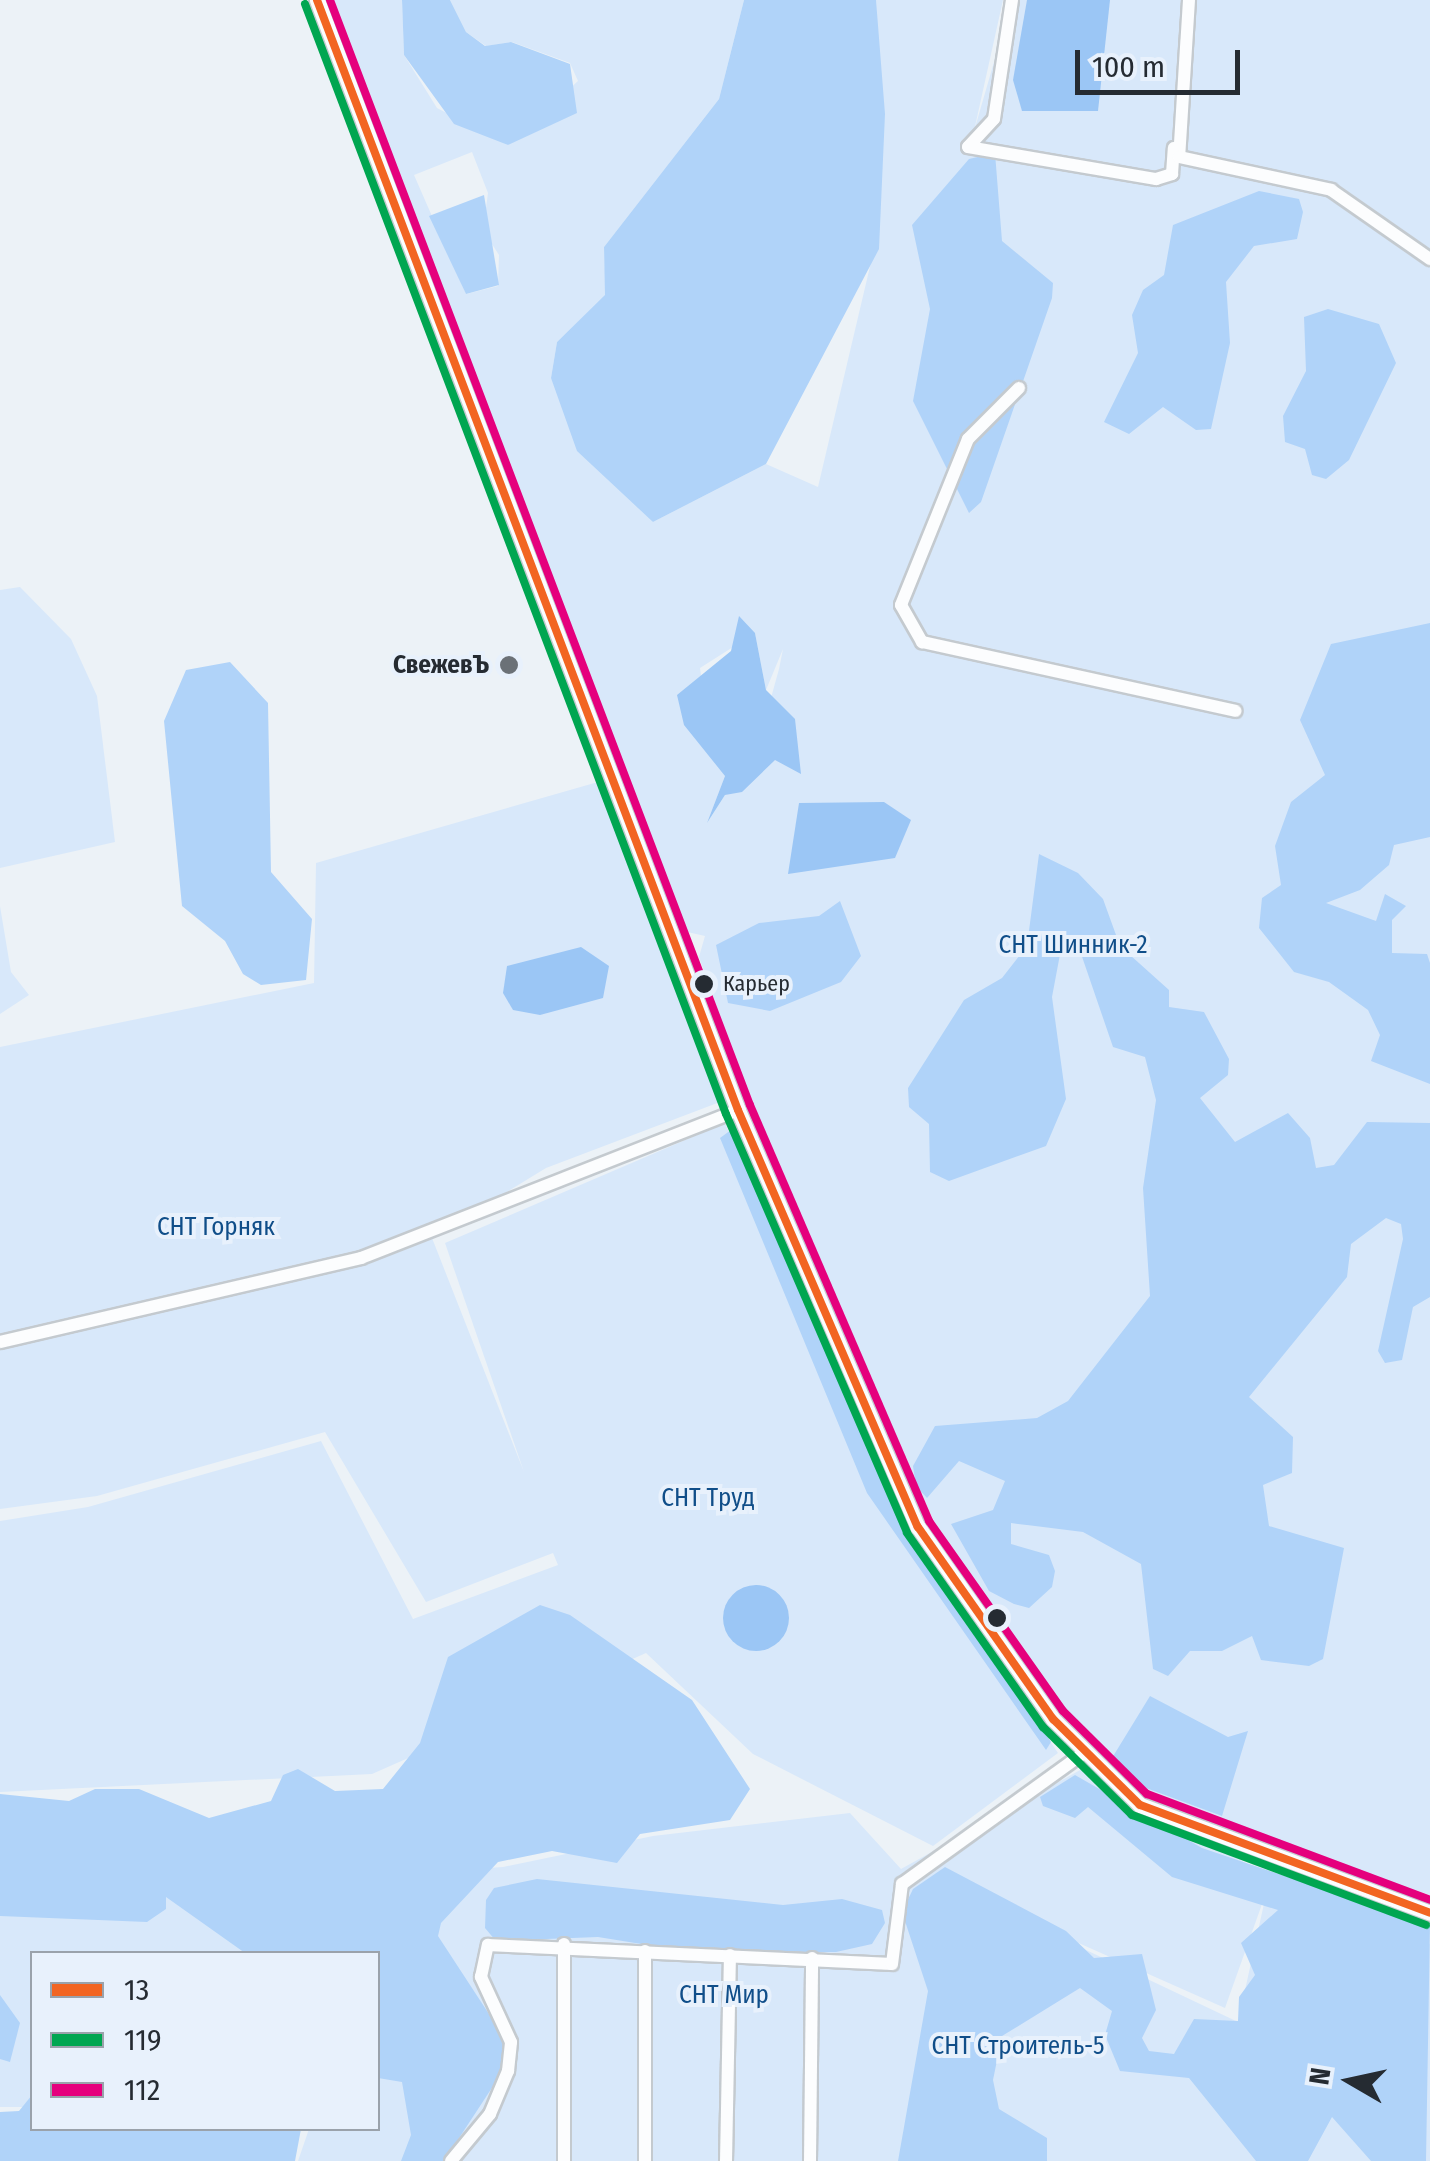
<!DOCTYPE html>
<meta charset="utf-8">
<style>
body{margin:0}
#map{position:relative;width:1430px;height:2161px;overflow:hidden;background:#ecf2f7;font-family:"Fira Sans Condensed",sans-serif}
div>[style]{position:absolute}
[style*='--x']{left:calc(var(--x)*1px);top:calc(var(--y)*1px);width:calc(var(--w)*1px);rotate:calc(var(--a)*1deg)}
.green>*{inset:0;background:#d8e8fa}
.forest>*{inset:0;background:#b0d3f9}
.water>*{inset:0;background:#9bc6f5}
.round{border-radius:50%}
.roads{filter:drop-shadow(2px 0 #c4cacf) drop-shadow(-2px 0 #c4cacf) drop-shadow(0 2px #c4cacf) drop-shadow(0 -2px #c4cacf)}
.minor>*{height:12px;margin:-6px;padding:0 6px;transform-origin:6px;border-radius:6px;background:#fcfdfe}
.tertiary>*{height:15px;margin:-7.5px;padding:0 7.5px;transform-origin:7.5px;border-radius:7.5px;background:#fcfdfe}
.bus-1>*{height:8px;margin:-4px;padding:0 4px;transform-origin:4px;border-radius:4px;background:#f26522}
.bus-2>*{height:8px;margin:-4px;padding:0 4px;transform-origin:4px;border-radius:4px;background:#00a651}
.bus-3>*{height:8px;margin:-4px;padding:0 4px;transform-origin:4px;border-radius:4px;background:#e5007d}
.dots>*{width:28px;height:28px;translate:-50% -50%;box-sizing:border-box;border:5px solid #e8f1fc;border-radius:50%}
span{translate:-50% -50%;white-space:nowrap;text-align:center;line-height:1.15;-webkit-text-stroke:8px #e8f1fc;paint-order:stroke}
.bus-label{font-size:22px;color:#252b32}
.left{translate:0 -50%;text-align:left}
.poi-label{font-size:25px;color:#252b32;font-weight:700}
.right{translate:-100% -50%;text-align:right}
.park-label{font-size:25px;color:#104e89}
.legend{position:absolute;left:30px;top:1951px;width:350px;height:180px;box-sizing:border-box;background:#e8f1fc;border:2px solid #9aa2ab;margin:0;padding:12px 18px;list-style:none;font-size:30px;color:#252b32}
.legend li{display:flex;align-items:center;gap:20px;height:50px}
.legend b{width:50px;border:2px solid #9aa2ab}
.north{position:absolute;left:1300px;top:2031px;width:100px;height:100px;-webkit-text-stroke:8px #e8f1fc;paint-order:stroke;rotate:279deg;font-size:28px;font-weight:700;line-height:40px;text-align:center;color:#252b32}
.north::after{content:'';display:block;margin:auto;width:35px;height:45px;background:#252b32;clip-path:polygon(50% 0,100% 100%,50% 72%,0 100%)}
.scale{position:absolute;left:1075px;top:50px;width:165px;height:45px;box-sizing:border-box;border:5px solid #252b32;border-top:0;padding-left:12px;font-size:30px;line-height:35px;white-space:nowrap;color:#252b32;-webkit-text-stroke:8px #e8f1fc;paint-order:stroke}
</style>
<div id="map">
<div class="green">
<i style="clip-path:polygon(evenodd,328px 0,402px 0,404px 55px,437px 108px,508px 145px,578px 81px,570px 63px,512px 42px,486px 46px,466px 32px,450px 0,744px 0,719px 99px,604px 247px,606px 295px,557px 342px,551px 378px,653px 522px,766px 464px,818px 487px,880px 224px,876px 0,1003px 0,974px 131px,1012px 0,1430px 0,1430px 1895px,1171px 1810px,1093px 1751px,936px 1526px,756px 1119px,699px 957px,705px 936px,683px 931px,675px 910px,328px 0,472px 152px,488px 193px,483px 230px,499px 255px,498px 286px,466px 294px,414px 175px,472px 152px,328px 0,755px 633px,766px 690px,783px 649px,779px 669px,746px 788px,725px 795px,707px 823px,725px 776px,711px 750px,700px 668px,755px 633px)"></i>
<i style="clip-path:polygon(20px 587px,71px 639px,97px 696px,115px 842px,0 868px,0 590px)"></i>
<i style="clip-path:polygon(598px 782px,720px 1102px,546px 1168px,432px 1238px,524px 1472px,445px 1243px,725px 1123px,886px 1496px,1058px 1753px,933px 1846px,753px 1754px,646px 1653px,372px 1774px,0 1792px,0 1521px,88px 1507px,321px 1441px,413px 1619px,558px 1565px,553px 1553px,426px 1602px,325px 1432px,97px 1496px,0 1509px,0 1047px,314px 983px,316px 863px)"></i>
<i style="clip-path:polygon(0 906px,11px 972px,29px 995px,0 1014px)"></i>
<i style="clip-path:polygon(evenodd,1082px 1769px,1270px 1877px,1430px 1944px,1430px 2161px,905px 2161px,904px 2123px,903px 2161px,298px 2161px,309px 2129px,378px 2128px,378px 1954px,32px 1954px,32px 2107px,0 2107px,0 1902px,503px 1867px,653px 1836px,850px 1813px,901px 1869px,1082px 1769px,1267px 1890px,1238px 2022px,968px 1894px,1225px 2008px,1267px 1890px)"></i>
</div>
<div class="forest">
<i style="clip-path:polygon(402px 0,450px 0,466px 32px,485px 46px,511px 42px,570px 64px,577px 113px,508px 145px,454px 124px,404px 55px)"></i>
<i style="clip-path:polygon(744px 0,876px 0,885px 114px,879px 249px,766px 464px,653px 522px,577px 451px,551px 378px,557px 342px,605px 295px,604px 247px,719px 99px)"></i>
<i style="clip-path:polygon(995px 153px,1002px 241px,1053px 283px,1052px 298px,981px 502px,969px 513px,913px 401px,930px 309px,912px 225px,969px 159px)"></i>
<i style="clip-path:polygon(1259px 191px,1299px 199px,1303px 212px,1297px 239px,1254px 246px,1226px 282px,1230px 343px,1211px 429px,1196px 430px,1163px 407px,1129px 434px,1104px 422px,1138px 353px,1132px 315px,1143px 290px,1164px 275px,1173px 225px)"></i>
<i style="clip-path:polygon(484px 195px,499px 285px,466px 294px,429px 216px)"></i>
<i style="clip-path:polygon(1328px 309px,1379px 324px,1396px 363px,1349px 460px,1326px 479px,1312px 475px,1305px 449px,1285px 442px,1283px 416px,1306px 371px,1304px 317px)"></i>
<i style="clip-path:polygon(1430px 623px,1430px 837px,1394px 845px,1389px 865px,1360px 890px,1326px 903px,1376px 921px,1385px 894px,1406px 906px,1392px 920px,1392px 953px,1427px 954px,1430px 963px,1430px 1084px,1371px 1061px,1380px 1035px,1368px 1010px,1329px 982px,1294px 972px,1259px 928px,1262px 898px,1281px 885px,1275px 846px,1291px 802px,1325px 775px,1300px 720px,1331px 644px)"></i>
<i style="clip-path:polygon(230px 662px,268px 703px,271px 872px,312px 919px,306px 980px,261px 985px,243px 974px,225px 941px,182px 906px,164px 721px,186px 670px)"></i>
<i style="clip-path:polygon(1039px 854px,1078px 873px,1103px 899px,1120px 946px,1169px 990px,1169px 1007px,1204px 1012px,1229px 1059px,1228px 1075px,1200px 1098px,1235px 1142px,1288px 1113px,1310px 1138px,1316px 1168px,1334px 1165px,1367px 1122px,1430px 1123px,1430px 1297px,1413px 1307px,1402px 1360px,1385px 1363px,1378px 1351px,1403px 1239px,1401px 1224px,1386px 1218px,1351px 1244px,1347px 1277px,1249px 1397px,1293px 1437px,1292px 1473px,1263px 1485px,1269px 1526px,1344px 1548px,1323px 1659px,1309px 1666px,1261px 1660px,1252px 1636px,1222px 1651px,1190px 1651px,1168px 1676px,1153px 1669px,1141px 1564px,1083px 1532px,1011px 1523px,1011px 1544px,1049px 1555px,1055px 1571px,1052px 1587px,1029px 1608px,1014px 1604px,989px 1591px,951px 1524px,993px 1510px,1005px 1481px,959px 1461px,927px 1498px,916px 1486px,913px 1466px,935px 1426px,1037px 1418px,1068px 1401px,1150px 1296px,1143px 1188px,1156px 1100px,1145px 1057px,1113px 1047px,1078px 945px,1061px 949px,1052px 997px,1066px 1099px,1046px 1146px,949px 1181px,930px 1172px,929px 1124px,909px 1107px,908px 1088px,964px 1000px,1002px 978px,1027px 946px)"></i>
<i style="clip-path:polygon(840px 901px,861px 956px,841px 982px,770px 1011px,728px 1003px,716px 945px,759px 923px,819px 916px)"></i>
<i style="clip-path:polygon(731px 1130px,888px 1489px,1051px 1742px,1046px 1750px,867px 1493px,720px 1138px)"></i>
<i style="clip-path:polygon(540px 1605px,570px 1615px,692px 1700px,750px 1789px,730px 1820px,640px 1834px,617px 1863px,552px 1851px,498px 1862px,441px 1923px,438px 1936px,504px 2037px,501px 2074px,444px 2161px,401px 2161px,411px 2135px,402px 2082px,378px 2078px,378px 1954px,245px 1953px,166px 1897px,166px 1909px,147px 1922px,0 1916px,0 1794px,69px 1801px,95px 1789px,139px 1789px,209px 1818px,271px 1801px,283px 1775px,298px 1769px,335px 1791px,383px 1789px,420px 1743px,448px 1657px)"></i>
<i style="clip-path:polygon(1150px 1696px,1228px 1737px,1248px 1731px,1222px 1816px,1146px 1788px,1112px 1758px)"></i>
<i style="clip-path:polygon(1075px 1775px,1202px 1848px,1430px 1925px,1426px 2161px,1371px 2161px,1332px 2117px,1308px 2161px,1256px 2161px,1189px 2078px,1120px 2071px,1105px 2035px,1112px 2011px,1080px 1988px,1002px 2036px,993px 2080px,999px 2109px,1047px 2138px,1047px 2161px,898px 2161px,928px 1991px,902px 1912px,913px 1889px,945px 1867px,1066px 1931px,1094px 1958px,1142px 1954px,1156px 2010px,1142px 2038px,1149px 2051px,1174px 2054px,1194px 2019px,1238px 2021px,1239px 1997px,1255px 1975px,1241px 1943px,1278px 1910px,1172px 1877px,1088px 1807px,1075px 1818px,1043px 1806px,1040px 1797px)"></i>
<i style="clip-path:polygon(537px 1879px,783px 1905px,842px 1899px,882px 1910px,885px 1923px,872px 1944px,836px 1952px,691px 1952px,598px 1937px,496px 1941px,485px 1928px,486px 1900px,494px 1888px)"></i>
<i style="clip-path:polygon(0 1995px,20px 2023px,10px 2062px,0 2059px)"></i>
<i style="clip-path:polygon(32px 2095px,32px 2128px,301px 2129px,295px 2161px,0 2161px,0 2112px,19px 2111px)"></i>
</div>
<div class="water">
<i style="clip-path:polygon(1027px 0,1110px 0,1098px 111px,1022px 111px,1013px 80px)"></i>
<i style="clip-path:polygon(739px 616px,755px 633px,766px 690px,795px 719px,801px 774px,775px 760px,742px 792px,725px 795px,707px 823px,725px 776px,684px 725px,677px 695px,731px 651px)"></i>
<i style="clip-path:polygon(884px 802px,911px 820px,895px 858px,788px 874px,799px 803px)"></i>
<i style="clip-path:polygon(581px 947px,609px 966px,603px 998px,540px 1015px,513px 1010px,503px 993px,507px 966px)"></i>
<i class="round" style="left:723px;top:1585px;width:66px;height:66px"></i>
</div>
<div class="roads">
<div class="minor">
<i style="--x:1012;--y:0;--w:120;--a:98.6"></i>
<i style="--x:994;--y:119;--w:38;--a:133"></i>
<i style="--x:968;--y:147;--w:191;--a:9.7"></i>
<i style="--x:1156;--y:179;--w:17;--a:-17"></i>
<i style="--x:1172;--y:174;--w:26;--a:-86"></i>
<i style="--x:1189;--y:0;--w:157;--a:93.6"></i>
<i style="--x:1179;--y:157;--w:156;--a:12.2"></i>
<i style="--x:1331;--y:190;--w:121;--a:34.9"></i>
<i style="--x:1019;--y:388;--w:72;--a:135"></i>
<i style="--x:968;--y:439;--w:179;--a:112"></i>
<i style="--x:901;--y:605;--w:43;--a:60.4"></i>
<i style="--x:922;--y:642;--w:321;--a:12.4"></i>
<i style="--x:0;--y:1342;--w:371;--a:-13.1"></i>
<i style="--x:361;--y:1258;--w:405;--a:-21.4"></i>
<i style="--x:564;--y:1944;--w:217;--a:90"></i>
<i style="--x:451;--y:2161;--w:61;--a:-50.3"></i>
<i style="--x:490;--y:2114;--w:47;--a:-67.3"></i>
<i style="--x:508;--y:2071;--w:29;--a:-84"></i>
<i style="--x:511;--y:2042;--w:72;--a:-114.8"></i>
<i style="--x:481;--y:1977;--w:33;--a:-78"></i>
<i style="--x:488;--y:1945;--w:404;--a:2.7"></i>
<i style="--x:892;--y:1964;--w:81;--a:-82.9"></i>
<i style="--x:902;--y:1884;--w:222;--a:-35.8"></i>
<i style="--x:645;--y:2161;--w:210;--a:-90"></i>
<i style="--x:726;--y:2161;--w:206;--a:-88.9"></i>
<i style="--x:810;--y:2161;--w:203;--a:-89.4"></i>
</div>
<div class="tertiary">
<i style="--x:317;--y:0;--w:1187;--a:69.23"></i>
<i style="--x:738;--y:1110;--w:454;--a:66.7"></i>
<i style="--x:918;--y:1527;--w:235;--a:54.9"></i>
<i style="--x:1053;--y:1719;--w:122;--a:44.7"></i>
<i style="--x:1140;--y:1805;--w:309;--a:20.4"></i>
</div>
</div>
<div class="bus-1">
<i style="--x:317;--y:0;--w:1187;--a:69.23"></i>
<i style="--x:738;--y:1110;--w:454;--a:66.7"></i>
<i style="--x:918;--y:1527;--w:235;--a:54.9"></i>
<i style="--x:1053;--y:1719;--w:122;--a:44.7"></i>
<i style="--x:1140;--y:1805;--w:309;--a:20.4"></i>
</div>
<div class="bus-2">
<i style="--x:305;--y:4;--w:1187;--a:69.23"></i>
<i style="--x:726;--y:1114;--w:456;--a:66.6"></i>
<i style="--x:907;--y:1533;--w:237;--a:55"></i>
<i style="--x:1043;--y:1727;--w:125;--a:44.7"></i>
<i style="--x:1132;--y:1815;--w:314;--a:20.5"></i>
</div>
<div class="bus-3">
<i style="--x:330;--y:0;--w:1182;--a:69.19"></i>
<i style="--x:750;--y:1105;--w:453;--a:66.7"></i>
<i style="--x:929;--y:1521;--w:232;--a:54.8"></i>
<i style="--x:1063;--y:1711;--w:118;--a:44.7"></i>
<i style="--x:1147;--y:1794;--w:302;--a:20.5"></i>
</div>
<div class="dots">
<i style="left:509px;top:665px;background:#6b7177"></i>
<i style="left:704px;top:984px;background:#252b32"></i>
<i style="left:997px;top:1618px;background:#252b32"></i>
</div>
<div class="bus-label">
<span class="left" style="left:723px;top:984px">Карьер</span>
</div>
<div class="poi-label">
<span class="right" style="left:489px;top:665px">СвежевЪ</span>
</div>
<div class="park-label">
<span style="left:1073px;top:945px">СНТ Шинник-2</span>
<span style="left:216px;top:1227px">СНТ Горняк</span>
<span style="left:708px;top:1498px">СНТ Труд</span>
<span style="left:724px;top:1995px">СНТ Мир</span>
<span style="left:1018px;top:2046px">СНТ Строитель-5</span>
</div>
<ul class="legend">
<li><b style="height:12px;background:#f26522"></b>13</li>
<li><b style="height:12px;background:#00a651"></b>119</li>
<li><b style="height:12px;background:#e5007d"></b>112</li>
</ul>
<div class="north">N</div>
<div class="scale">100 m</div>
</div>
